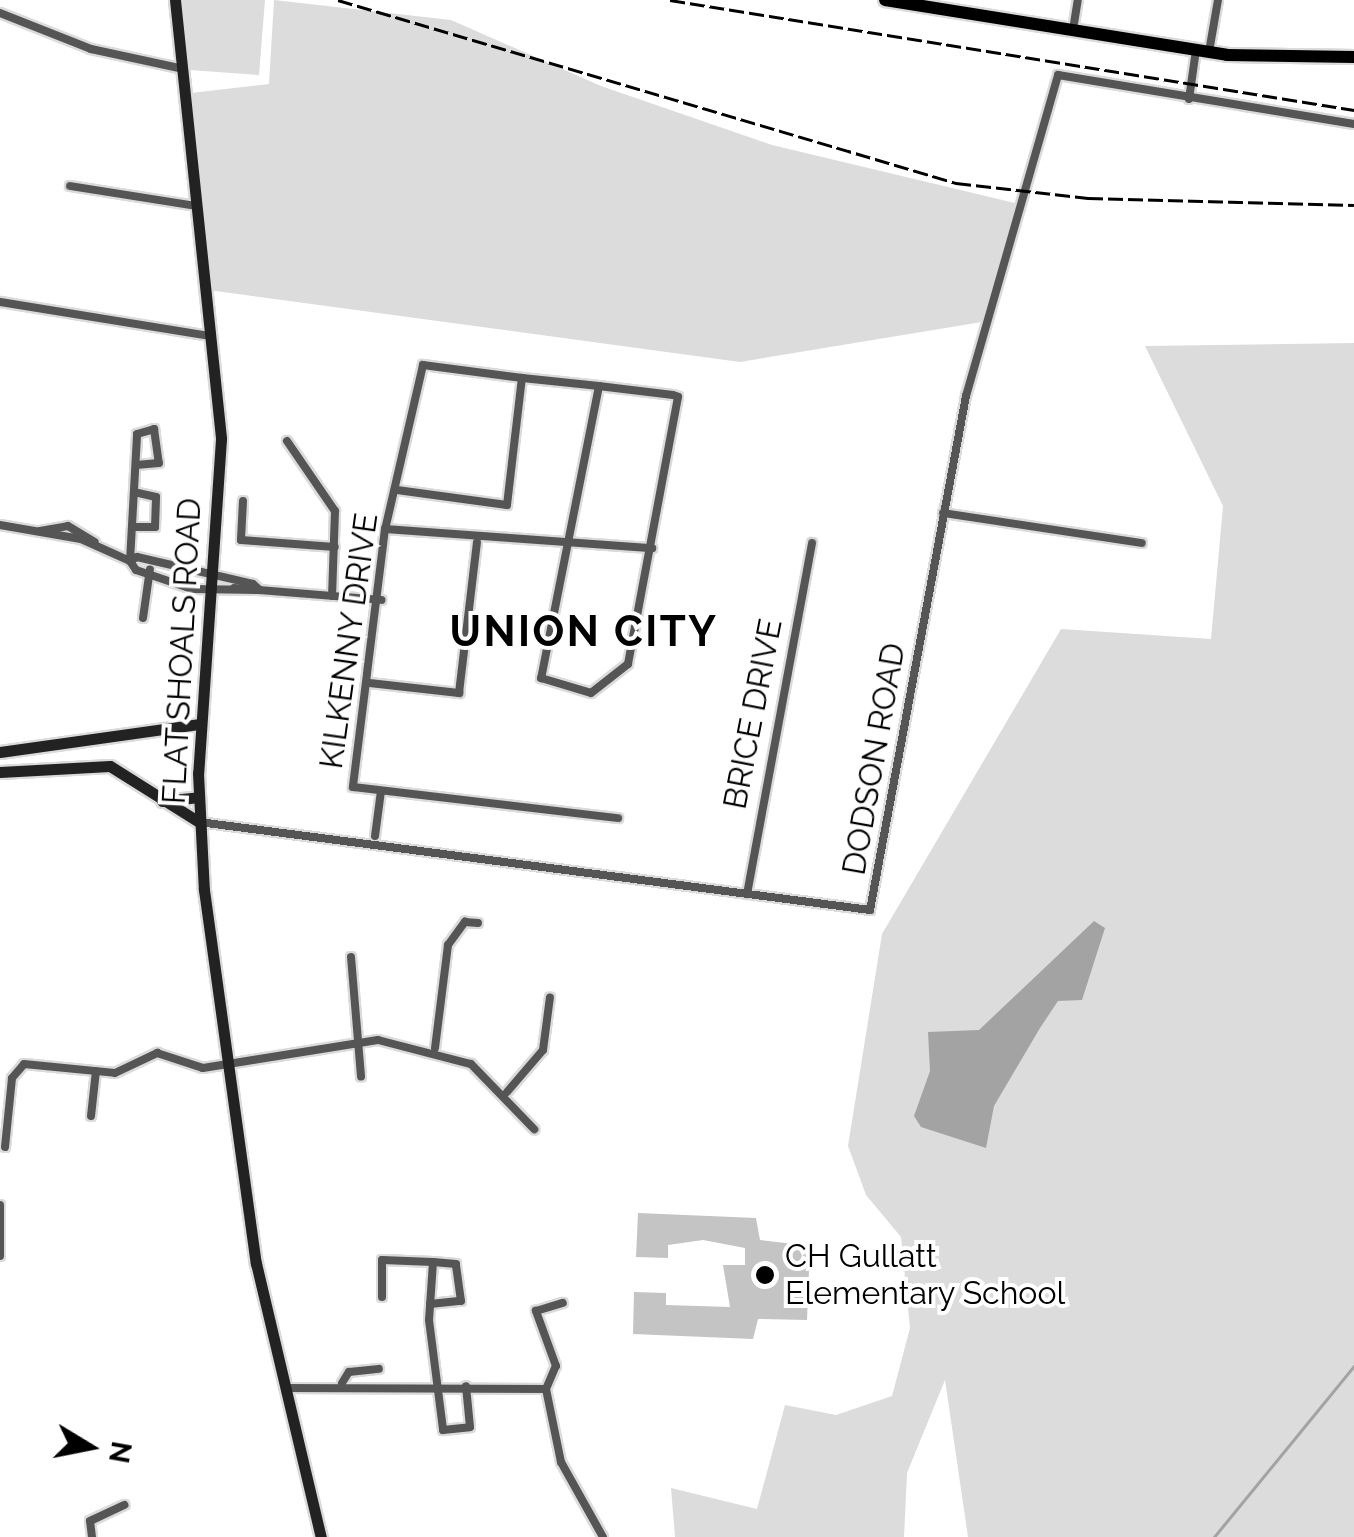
<!DOCTYPE html>
<style>
body{margin:0}
#map{position:relative;width:1354px;height:1537px;overflow:hidden;background:#fff;font-family:Raleway,sans-serif}
div>[style]{position:absolute}
[style*='--x']{left:calc(var(--x)*1px);top:calc(var(--y)*1px);width:calc(var(--w)*1px);rotate:calc(var(--a)*1deg)}
.green>*{inset:0;background:#dcdcdc}
.water>*{inset:0;background:#a3a3a3}
.stream>*{height:2.5px;margin:-1.25px;padding:0 1.25px;transform-origin:1.25px;border-radius:1.25px;background:#a3a3a3}
.building>*{inset:0;background:#c4c4c4}
.roads{filter:drop-shadow(2px 0 #dbdbdb) drop-shadow(-2px 0 #dbdbdb) drop-shadow(0 2px #dbdbdb) drop-shadow(0 -2px #dbdbdb)}
.street>*{height:8px;margin:-4px;padding:0 4px;transform-origin:4px;border-radius:4px;background:#555}
.secondary>*{height:11px;margin:-5.5px;padding:0 5.5px;transform-origin:5.5px;border-radius:5.5px;background:#222}
.primary>*{height:12px;margin:-6px;padding:0 6px;transform-origin:6px;border-radius:6px;background:#000}
.rail>*{height:2.5px;margin-top:-1.25px;transform-origin:0;background:repeating-linear-gradient(90deg,#000 0 15px,transparent 0 20px)}
.dots>*{width:28px;height:28px;translate:-50% -50%;box-sizing:border-box;border:5px solid #fff;border-radius:50%}
span{translate:-50% -50%;white-space:nowrap;text-align:center;line-height:1.15;-webkit-text-stroke:8px #fff;paint-order:stroke}
.street-label{font-size:32px;color:#000}
.poi-label{font-size:32px;color:#000}
.left{translate:0 -50%;text-align:left}
.district-label{font-size:42px;color:#000;font-weight:700;letter-spacing:2.5px}
.north{position:absolute;left:40px;top:1397px;width:100px;height:100px;-webkit-text-stroke:8px #fff;paint-order:stroke;rotate:100deg;font-size:28px;font-weight:700;line-height:40px;text-align:center;color:#000}
.north::after{content:'';display:block;margin:auto;width:35px;height:45px;background:#000;clip-path:polygon(50% 0,100% 100%,50% 72%,0 100%)}
</style>
<div id="map">
<div class="green">
<i style="clip-path:polygon(183px 0,265px 0,259px 75px,189px 70px)"></i>
<i style="clip-path:polygon(274px 0,451px 20px,601px 86px,772px 145px,1019px 204px,994px 320px,740px 362px,208px 290px,182px 94px,269px 84px)"></i>
<i style="clip-path:polygon(1354px 343px,1354px 1537px,968px 1537px,945px 1380px,907px 1473px,904px 1537px,675px 1537px,671px 1488px,757px 1509px,785px 1405px,836px 1415px,892px 1396px,910px 1328px,901px 1237px,866px 1195px,848px 1146px,882px 934px,1061px 629px,1211px 639px,1223px 506px,1145px 346px)"></i>
</div>
<div class="water">
<i style="clip-path:polygon(1094px 921px,1105px 928px,1082px 1000px,1058px 1001px,1040px 1028px,994px 1106px,986px 1148px,921px 1127px,914px 1116px,930px 1071px,928px 1032px,979px 1030px)"></i>
</div>
<div class="stream">
<i style="--x:1214;--y:1537;--w:221;--a:-50.7"></i>
</div>
<div class="building">
<i style="clip-path:polygon(638px 1213px,756px 1218px,760px 1240px,810px 1246px,807px 1320px,758px 1319px,753px 1339px,633px 1334px,634px 1292px,666px 1293px,666px 1305px,730px 1307px,723px 1265px,745px 1265px,745px 1248px,703px 1240px,668px 1245px,668px 1258px,636px 1257px)"></i>
</div>
<div class="roads">
<div class="street">
<i style="--x:0;--y:13;--w:98;--a:21.6"></i>
<i style="--x:91;--y:49;--w:90;--a:12.2"></i>
<i style="--x:1073;--y:30;--w:30;--a:-81"></i>
<i style="--x:1209;--y:52;--w:53;--a:-80.2"></i>
<i style="--x:1189;--y:99;--w:49;--a:-81.9"></i>
<i style="--x:70;--y:186;--w:128;--a:9"></i>
<i style="--x:0;--y:302;--w:214;--a:9.2"></i>
<i style="--x:599;--y:386;--w:298;--a:101.2"></i>
<i style="--x:541;--y:678;--w:52;--a:16.7"></i>
<i style="--x:591;--y:693;--w:47;--a:-38.1"></i>
<i style="--x:628;--y:664;--w:272;--a:-79.4"></i>
<i style="--x:678;--y:397;--w:5;--a:-158"></i>
<i style="--x:673;--y:395;--w:75;--a:-173.1"></i>
<i style="--x:599;--y:386;--w:77;--a:-174.1"></i>
<i style="--x:522;--y:378;--w:100;--a:-172.5"></i>
<i style="--x:423;--y:365;--w:168;--a:103"></i>
<i style="--x:385;--y:529;--w:260;--a:97.1"></i>
<i style="--x:353;--y:787;--w:267;--a:6.7"></i>
<i style="--x:287;--y:441;--w:85;--a:55.6"></i>
<i style="--x:335;--y:511;--w:85;--a:92"></i>
<i style="--x:397;--y:490;--w:111;--a:7.8"></i>
<i style="--x:507;--y:505;--w:128;--a:-83.3"></i>
<i style="--x:243;--y:501;--w:39;--a:93"></i>
<i style="--x:241;--y:540;--w:94;--a:4.3"></i>
<i style="--x:943;--y:513;--w:201;--a:8.6"></i>
<i style="--x:0;--y:525;--w:82;--a:9.8"></i>
<i style="--x:81;--y:539;--w:54;--a:24.2"></i>
<i style="--x:130;--y:561;--w:127;--a:-86.8"></i>
<i style="--x:137;--y:434;--w:18;--a:-16"></i>
<i style="--x:154;--y:429;--w:34;--a:82"></i>
<i style="--x:159;--y:463;--w:23;--a:175"></i>
<i style="--x:134;--y:527;--w:21;--a:0"></i>
<i style="--x:155;--y:527;--w:30;--a:-88"></i>
<i style="--x:156;--y:497;--w:22;--a:-167"></i>
<i style="--x:385;--y:529;--w:268;--a:4.1"></i>
<i style="--x:40;--y:531;--w:28;--a:-10"></i>
<i style="--x:68;--y:526;--w:31;--a:31"></i>
<i style="--x:137;--y:557;--w:119;--a:13.1"></i>
<i style="--x:253;--y:584;--w:9;--a:41"></i>
<i style="--x:260;--y:590;--w:68;--a:-179.2"></i>
<i style="--x:192;--y:589;--w:59;--a:-161.3"></i>
<i style="--x:136;--y:570;--w:11;--a:-124"></i>
<i style="--x:130;--y:561;--w:8;--a:-30"></i>
<i style="--x:234;--y:588;--w:148;--a:4.6"></i>
<i style="--x:143;--y:618;--w:49;--a:-81.9"></i>
<i style="--x:369;--y:683;--w:91;--a:6.3"></i>
<i style="--x:459;--y:693;--w:152;--a:-83.2"></i>
<i style="--x:199;--y:822;--w:677;--a:7.47"></i>
<i style="--x:870;--y:910;--w:523;--a:-79.42"></i>
<i style="--x:966;--y:396;--w:334;--a:-74"></i>
<i style="--x:1058;--y:75;--w:300;--a:9.4"></i>
<i style="--x:375;--y:836;--w:45;--a:-82.4"></i>
<i style="--x:747;--y:894;--w:357;--a:-79.5"></i>
<i style="--x:351;--y:957;--w:120;--a:85.2"></i>
<i style="--x:435;--y:1048;--w:104;--a:-82.8"></i>
<i style="--x:448;--y:945;--w:29;--a:-54"></i>
<i style="--x:465;--y:922;--w:13;--a:4"></i>
<i style="--x:507;--y:1092;--w:55;--a:-49.4"></i>
<i style="--x:543;--y:1050;--w:53;--a:-82.5"></i>
<i style="--x:91;--y:1116;--w:45;--a:-83.7"></i>
<i style="--x:5;--y:1147;--w:69;--a:-84.2"></i>
<i style="--x:12;--y:1078;--w:18;--a:-49"></i>
<i style="--x:24;--y:1064;--w:91;--a:5.6"></i>
<i style="--x:115;--y:1073;--w:47;--a:-25.5"></i>
<i style="--x:157;--y:1053;--w:48;--a:18.1"></i>
<i style="--x:203;--y:1068;--w:177;--a:-9.1"></i>
<i style="--x:378;--y:1040;--w:96;--a:14.5"></i>
<i style="--x:471;--y:1064;--w:91;--a:45.9"></i>
<i style="--x:0;--y:1205;--w:51;--a:90"></i>
<i style="--x:382;--y:1297;--w:37;--a:-90"></i>
<i style="--x:382;--y:1260;--w:51;--a:2.2"></i>
<i style="--x:433;--y:1262;--w:58;--a:93.9"></i>
<i style="--x:429;--y:1320;--w:111;--a:82.7"></i>
<i style="--x:443;--y:1430;--w:27;--a:-6"></i>
<i style="--x:470;--y:1427;--w:41;--a:-95.6"></i>
<i style="--x:430;--y:1304;--w:31;--a:-6"></i>
<i style="--x:461;--y:1301;--w:37;--a:-98"></i>
<i style="--x:456;--y:1264;--w:23;--a:-175"></i>
<i style="--x:342;--y:1383;--w:13;--a:-58"></i>
<i style="--x:349;--y:1372;--w:30;--a:-6"></i>
<i style="--x:286;--y:1388;--w:260;--a:0.2"></i>
<i style="--x:546;--y:1389;--w:75;--a:78.4"></i>
<i style="--x:561;--y:1462;--w:86;--a:60.8"></i>
<i style="--x:546;--y:1389;--w:25;--a:-67"></i>
<i style="--x:556;--y:1366;--w:59;--a:-110"></i>
<i style="--x:536;--y:1311;--w:28;--a:-17"></i>
<i style="--x:92;--y:1537;--w:16;--a:-97"></i>
<i style="--x:90;--y:1521;--w:38;--a:-25"></i>
</div>
<div class="secondary">
<i style="--x:175;--y:0;--w:441;--a:84"></i>
<i style="--x:221;--y:439;--w:335;--a:93.9"></i>
<i style="--x:198;--y:773;--w:117;--a:87.1"></i>
<i style="--x:204;--y:890;--w:377;--a:82.1"></i>
<i style="--x:256;--y:1263;--w:282;--a:76.7"></i>
<i style="--x:0;--y:752;--w:202;--a:-8"></i>
<i style="--x:0;--y:772;--w:110;--a:-3.1"></i>
<i style="--x:110;--y:766;--w:105;--a:32.2"></i>
<i style="--x:162;--y:801;--w:37;--a:-6"></i>
</div>
<div class="primary">
<i style="--x:885;--y:0;--w:346;--a:9.1"></i>
<i style="--x:1227;--y:55;--w:127;--a:0.9"></i>
</div>
</div>
<div class="rail">
<i style="--x:338;--y:0;--w:645;--a:16.49"></i>
<i style="--x:956;--y:183;--w:133;--a:6.5"></i>
<i style="--x:1088;--y:198;--w:266;--a:1.5"></i>
<i style="--x:670;--y:0;--w:693;--a:9.14"></i>
</div>
<div class="dots">
<i style="left:765px;top:1275px;background:#000"></i>
</div>
<div class="street-label">
<span style="left:349px;top:641px;rotate:-82deg">KILKENNY DRIVE</span>
<span style="left:182px;top:651px;rotate:-87deg">FLAT SHOALS ROAD</span>
<span style="left:753px;top:714px;rotate:-79deg">BRICE DRIVE</span>
<span style="left:874px;top:759px;rotate:-80deg">DODSON ROAD</span>
</div>
<div class="poi-label">
<span class="left" style="left:785px;top:1275px">CH Gullatt<br>Elementary School</span>
</div>
<div class="district-label">
<span style="left:584px;top:632px">UNION CITY</span>
</div>
<div class="north">N</div>
</div>
